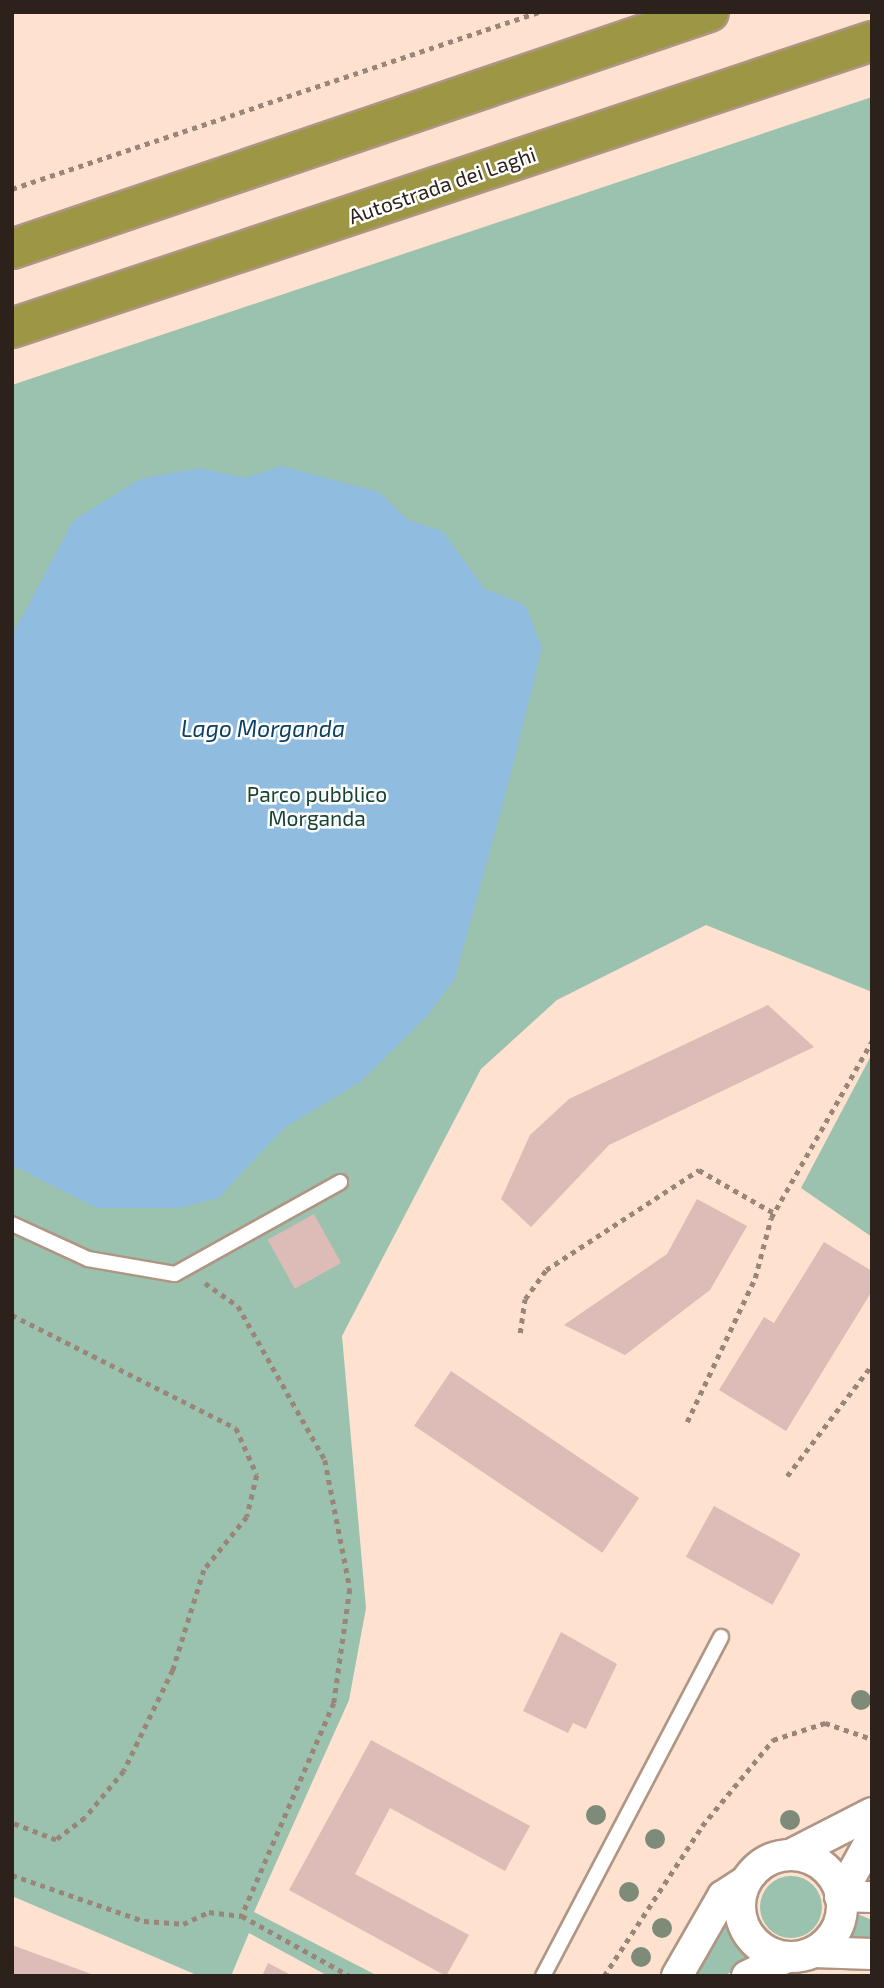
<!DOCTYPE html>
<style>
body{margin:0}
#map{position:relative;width:884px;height:1988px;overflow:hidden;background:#fee2cf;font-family:"Exo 2",sans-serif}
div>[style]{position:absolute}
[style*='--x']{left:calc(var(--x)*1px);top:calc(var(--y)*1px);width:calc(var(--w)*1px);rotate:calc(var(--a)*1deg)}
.green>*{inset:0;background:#9bc1af}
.round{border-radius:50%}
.water>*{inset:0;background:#90bce0}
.building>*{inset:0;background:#ddbbb7;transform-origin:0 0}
.path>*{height:4.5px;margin-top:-2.25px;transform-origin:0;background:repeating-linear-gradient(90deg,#9a8679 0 5px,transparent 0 10px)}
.roads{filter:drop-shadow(2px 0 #af9684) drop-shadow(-2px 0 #af9684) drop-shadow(0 2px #af9684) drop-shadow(0 -2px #af9684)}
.lane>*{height:14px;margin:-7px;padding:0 7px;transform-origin:7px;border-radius:7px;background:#fff}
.street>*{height:30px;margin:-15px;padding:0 15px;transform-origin:15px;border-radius:15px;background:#fff}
.street>.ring{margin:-15px;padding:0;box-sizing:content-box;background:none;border:30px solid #fff;border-radius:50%}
.highway>*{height:38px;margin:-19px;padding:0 19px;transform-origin:19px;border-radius:19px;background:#9c9645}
.trees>*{width:20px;height:20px;margin:-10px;border-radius:50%;background:#7e8b79}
span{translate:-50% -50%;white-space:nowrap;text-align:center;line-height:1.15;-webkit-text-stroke:5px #fff;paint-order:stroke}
.street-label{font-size:21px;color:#2c221b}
.park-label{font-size:21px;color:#154433}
.water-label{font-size:23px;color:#0d4164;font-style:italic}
.frame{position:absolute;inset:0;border:14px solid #2c221b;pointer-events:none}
</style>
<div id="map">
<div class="green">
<i style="clip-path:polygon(872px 97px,872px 992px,706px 925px,557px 1000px,481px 1069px,342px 1336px,366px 1608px,349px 1700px,254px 1912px,378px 1976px,328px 1976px,249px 1933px,231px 1976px,199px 1976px,12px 1896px,12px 385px)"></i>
<i style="clip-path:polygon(872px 1054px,872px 1237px,801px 1188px)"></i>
<i class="round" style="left:760px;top:1876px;width:62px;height:62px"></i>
<i style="clip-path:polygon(855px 1913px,872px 1920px,872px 1944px,846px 1939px)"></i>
<i style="clip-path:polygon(725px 1922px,749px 1961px,724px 1976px,686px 1976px)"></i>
</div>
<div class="water">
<i style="clip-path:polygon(281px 466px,379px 492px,408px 520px,442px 531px,485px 589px,525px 605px,542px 648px,509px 781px,455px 978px,427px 1016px,360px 1082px,284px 1128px,218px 1198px,180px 1208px,97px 1208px,12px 1165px,12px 636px,73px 521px,140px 479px,201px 468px,245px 478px)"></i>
</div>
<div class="building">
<i style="clip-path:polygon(768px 1005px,814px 1047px,609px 1145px,531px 1227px,501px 1199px,530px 1135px,569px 1099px)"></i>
<i style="clip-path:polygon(697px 1199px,747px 1226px,710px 1290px,625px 1355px,564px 1325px,667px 1254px)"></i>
<i style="left:314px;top:1214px;width:56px;height:53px;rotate:61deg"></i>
<i style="clip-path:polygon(824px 1242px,872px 1271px,872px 1291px,786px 1431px,719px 1390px,764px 1317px,774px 1323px)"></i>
<i style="left:451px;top:1371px;width:227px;height:66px;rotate:34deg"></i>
<i style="left:714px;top:1506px;width:99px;height:58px;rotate:29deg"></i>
<i style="clip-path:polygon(561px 1632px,617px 1664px,586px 1729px,573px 1723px,568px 1733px,523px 1711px)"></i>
<i style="clip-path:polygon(371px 1740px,530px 1826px,505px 1871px,390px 1808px,355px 1874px,469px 1935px,446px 1976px,289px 1890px)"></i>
<i style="clip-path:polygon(12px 1945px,94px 1975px,94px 1976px,12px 1976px)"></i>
<i style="clip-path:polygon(268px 1963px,293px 1976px,262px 1976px)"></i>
</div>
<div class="path">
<i style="--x:12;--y:189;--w:556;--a:-18.57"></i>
<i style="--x:205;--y:1283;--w:40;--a:34.9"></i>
<i style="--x:238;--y:1306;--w:177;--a:60.5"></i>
<i style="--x:325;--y:1460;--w:131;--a:79"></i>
<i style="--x:350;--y:1589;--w:115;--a:98"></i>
<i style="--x:334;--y:1703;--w:232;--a:113.4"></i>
<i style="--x:242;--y:1916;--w:124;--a:29.1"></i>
<i style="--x:12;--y:1315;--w:251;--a:26.8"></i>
<i style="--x:236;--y:1428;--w:51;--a:65.9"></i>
<i style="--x:257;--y:1475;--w:43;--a:103.4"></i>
<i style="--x:247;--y:1517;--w:68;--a:129.1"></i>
<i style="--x:204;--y:1570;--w:105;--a:107.2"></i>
<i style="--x:173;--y:1670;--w:112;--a:115.9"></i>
<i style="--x:124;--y:1771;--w:61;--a:129.7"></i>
<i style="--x:85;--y:1818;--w:36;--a:143"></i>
<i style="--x:56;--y:1840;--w:47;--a:-158.9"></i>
<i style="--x:520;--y:1333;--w:34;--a:-82"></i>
<i style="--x:525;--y:1299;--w:36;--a:-54"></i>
<i style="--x:546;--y:1270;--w:183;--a:-33.2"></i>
<i style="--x:699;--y:1170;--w:86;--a:29.8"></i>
<i style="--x:687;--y:1422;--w:159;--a:-64.7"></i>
<i style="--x:755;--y:1278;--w:62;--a:-75.1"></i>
<i style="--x:771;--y:1218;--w:204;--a:-60.3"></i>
<i style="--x:787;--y:1476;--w:140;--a:-52.6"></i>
<i style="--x:12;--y:1875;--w:140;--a:19.2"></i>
<i style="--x:144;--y:1921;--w:39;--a:4"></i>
<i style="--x:183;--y:1924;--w:29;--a:-25"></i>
<i style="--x:209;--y:1912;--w:33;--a:7"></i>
<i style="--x:604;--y:1976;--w:179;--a:-56.8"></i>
<i style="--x:702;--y:1826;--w:112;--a:-50.5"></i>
<i style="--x:773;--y:1740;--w:55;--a:-18.1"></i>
<i style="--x:825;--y:1723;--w:50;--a:18.8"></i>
</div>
<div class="roads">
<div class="lane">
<i style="--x:12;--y:1224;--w:84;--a:24.7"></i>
<i style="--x:88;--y:1259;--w:88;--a:9.8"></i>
<i style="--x:175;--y:1274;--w:189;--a:-29.1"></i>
<i style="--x:543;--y:1976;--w:383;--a:-62.3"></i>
</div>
<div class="street">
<i style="--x:790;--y:1855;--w:92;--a:-27.1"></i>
<i class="ring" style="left:740px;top:1855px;width:72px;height:72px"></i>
<i style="--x:840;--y:1896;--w:66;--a:-61.1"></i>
<i style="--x:840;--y:1896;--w:32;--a:2"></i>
<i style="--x:814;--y:1952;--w:58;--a:2"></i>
<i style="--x:677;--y:1976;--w:92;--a:-60.1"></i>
<i style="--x:723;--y:1896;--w:27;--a:-33"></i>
<i style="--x:747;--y:1976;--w:44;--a:-25.4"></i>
</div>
<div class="highway">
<i style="--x:12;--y:249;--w:736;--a:-18.78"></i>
<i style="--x:12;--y:328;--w:907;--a:-18.45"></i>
</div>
</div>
<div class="trees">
<i style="left:861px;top:1700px"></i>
<i style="left:596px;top:1815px"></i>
<i style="left:790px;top:1820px"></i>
<i style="left:655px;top:1839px"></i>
<i style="left:629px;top:1892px"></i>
<i style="left:662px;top:1928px"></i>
<i style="left:641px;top:1957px"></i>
</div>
<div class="street-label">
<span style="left:442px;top:185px;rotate:-19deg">Autostrada dei Laghi</span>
</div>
<div class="park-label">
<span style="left:317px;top:806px">Parco pubblico<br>Morganda</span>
</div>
<div class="water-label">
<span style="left:263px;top:728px">Lago Morganda</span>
</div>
<div class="frame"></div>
</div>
